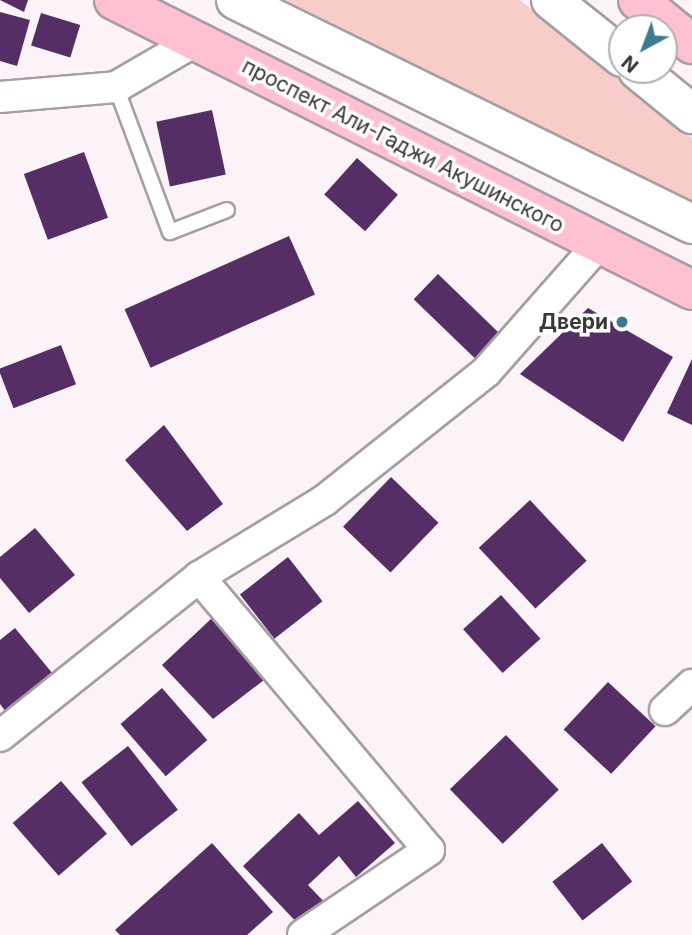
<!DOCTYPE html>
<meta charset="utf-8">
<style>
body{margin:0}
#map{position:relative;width:692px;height:935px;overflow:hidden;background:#fbf3f8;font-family:Inter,sans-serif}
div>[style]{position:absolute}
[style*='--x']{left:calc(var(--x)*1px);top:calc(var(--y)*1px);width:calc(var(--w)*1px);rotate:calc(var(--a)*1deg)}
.green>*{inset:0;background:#f8ccc9}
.building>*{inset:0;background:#542e65;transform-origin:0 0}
.roads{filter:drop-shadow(2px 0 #a69ea3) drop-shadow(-2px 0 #a69ea3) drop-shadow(0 2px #a69ea3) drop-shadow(0 -2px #a69ea3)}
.lane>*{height:14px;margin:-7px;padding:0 7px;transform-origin:7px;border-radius:7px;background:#fff}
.street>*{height:30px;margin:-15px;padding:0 15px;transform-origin:15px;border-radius:15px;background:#fff}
.secondary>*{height:38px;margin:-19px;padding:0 19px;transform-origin:19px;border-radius:19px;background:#fff}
.highway>*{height:38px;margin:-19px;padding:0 19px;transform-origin:19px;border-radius:19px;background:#ffc0d2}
.dots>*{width:19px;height:19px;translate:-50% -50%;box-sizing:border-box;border:4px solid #fff;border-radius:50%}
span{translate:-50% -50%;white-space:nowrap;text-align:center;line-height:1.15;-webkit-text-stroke:7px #fff;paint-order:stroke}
.street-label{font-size:21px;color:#3b383a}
.poi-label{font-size:21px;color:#3b383a;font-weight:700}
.right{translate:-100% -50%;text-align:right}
.north{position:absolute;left:608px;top:14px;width:70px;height:70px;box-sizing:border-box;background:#fff;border:2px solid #b1afb0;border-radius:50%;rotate:221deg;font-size:19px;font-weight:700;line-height:28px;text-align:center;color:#3b383a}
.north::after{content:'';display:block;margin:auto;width:24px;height:32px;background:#3d7a91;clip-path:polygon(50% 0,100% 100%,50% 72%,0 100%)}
</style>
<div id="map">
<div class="green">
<i style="clip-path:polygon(286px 0,520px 0,692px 138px,692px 204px)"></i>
</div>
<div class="building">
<i style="clip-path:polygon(0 0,28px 0,24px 12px)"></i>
<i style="clip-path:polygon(0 12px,30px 20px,17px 66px,0 61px)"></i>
<i style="left:41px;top:13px;width:41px;height:34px;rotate:17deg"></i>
<i style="left:212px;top:110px;width:66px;height:57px;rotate:78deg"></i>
<i style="left:84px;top:152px;width:70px;height:64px;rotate:70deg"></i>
<i style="left:357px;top:158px;width:55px;height:49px;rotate:42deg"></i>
<i style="left:289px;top:236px;width:64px;height:180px;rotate:66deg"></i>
<i style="left:438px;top:274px;width:86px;height:35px;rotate:44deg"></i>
<i style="clip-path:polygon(588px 308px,673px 357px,623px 442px,520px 374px)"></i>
<i style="left:61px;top:345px;width:42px;height:67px;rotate:69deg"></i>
<i style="clip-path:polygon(692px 359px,692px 425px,667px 413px)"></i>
<i style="clip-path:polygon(164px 425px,223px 504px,187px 531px,125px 460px)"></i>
<i style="left:391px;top:477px;width:66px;height:69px;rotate:44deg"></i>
<i style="left:530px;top:500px;width:83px;height:70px;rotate:47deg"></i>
<i style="clip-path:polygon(35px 528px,75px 575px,29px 613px,0 578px,0 557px)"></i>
<i style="left:288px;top:557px;width:56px;height:61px;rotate:52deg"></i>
<i style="left:501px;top:595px;width:59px;height:51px;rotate:48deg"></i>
<i style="clip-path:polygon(212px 618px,264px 680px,213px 719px,162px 665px)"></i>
<i style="clip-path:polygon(15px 628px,53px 674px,6px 712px,0 704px,0 640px)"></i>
<i style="left:608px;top:682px;width:65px;height:65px;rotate:43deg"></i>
<i style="left:162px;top:688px;width:69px;height:55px;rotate:49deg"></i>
<i style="left:506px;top:735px;width:76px;height:78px;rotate:46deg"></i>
<i style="left:128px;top:746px;width:81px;height:59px;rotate:52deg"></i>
<i style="left:61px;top:781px;width:70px;height:64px;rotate:49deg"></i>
<i style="clip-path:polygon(358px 801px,395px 843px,356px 877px,339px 856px,308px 885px,328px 906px,303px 929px,243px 866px,299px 813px,319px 835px)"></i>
<i style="clip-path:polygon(212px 843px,273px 912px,247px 935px,120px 935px,115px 930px)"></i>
<i style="left:602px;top:843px;width:49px;height:63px;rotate:52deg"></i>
</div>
<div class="roads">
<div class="lane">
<i style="--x:116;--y:87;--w:155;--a:69.6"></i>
<i style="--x:170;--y:232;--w:61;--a:-21.1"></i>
</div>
<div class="street">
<i style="--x:0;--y:97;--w:116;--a:-4.9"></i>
<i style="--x:116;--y:87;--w:91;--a:-30.2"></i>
<i style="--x:199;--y:577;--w:357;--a:49.9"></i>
<i style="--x:429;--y:850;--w:152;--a:146"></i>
<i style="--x:665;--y:710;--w:37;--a:-43"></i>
<i style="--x:0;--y:736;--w:255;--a:-38.6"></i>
<i style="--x:199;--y:577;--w:148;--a:-31.4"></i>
<i style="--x:325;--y:500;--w:206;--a:-38.5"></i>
<i style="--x:486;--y:372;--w:171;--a:-48.6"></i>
</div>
<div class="secondary">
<i style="--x:236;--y:0;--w:508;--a:26.16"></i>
<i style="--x:551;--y:0;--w:91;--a:38.8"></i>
<i style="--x:638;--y:70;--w:70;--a:39.2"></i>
</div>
<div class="highway">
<i style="--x:114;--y:0;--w:647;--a:26.64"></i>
<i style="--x:638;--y:0;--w:70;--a:39.2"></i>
</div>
</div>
<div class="dots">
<i style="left:622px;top:322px;background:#3d7a91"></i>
</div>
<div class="street-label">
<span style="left:403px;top:146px;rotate:27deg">проспект Али-Гаджи Акушинского</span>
</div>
<div class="poi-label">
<span class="right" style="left:608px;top:322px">Двери</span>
</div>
<div class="north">N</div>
</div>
